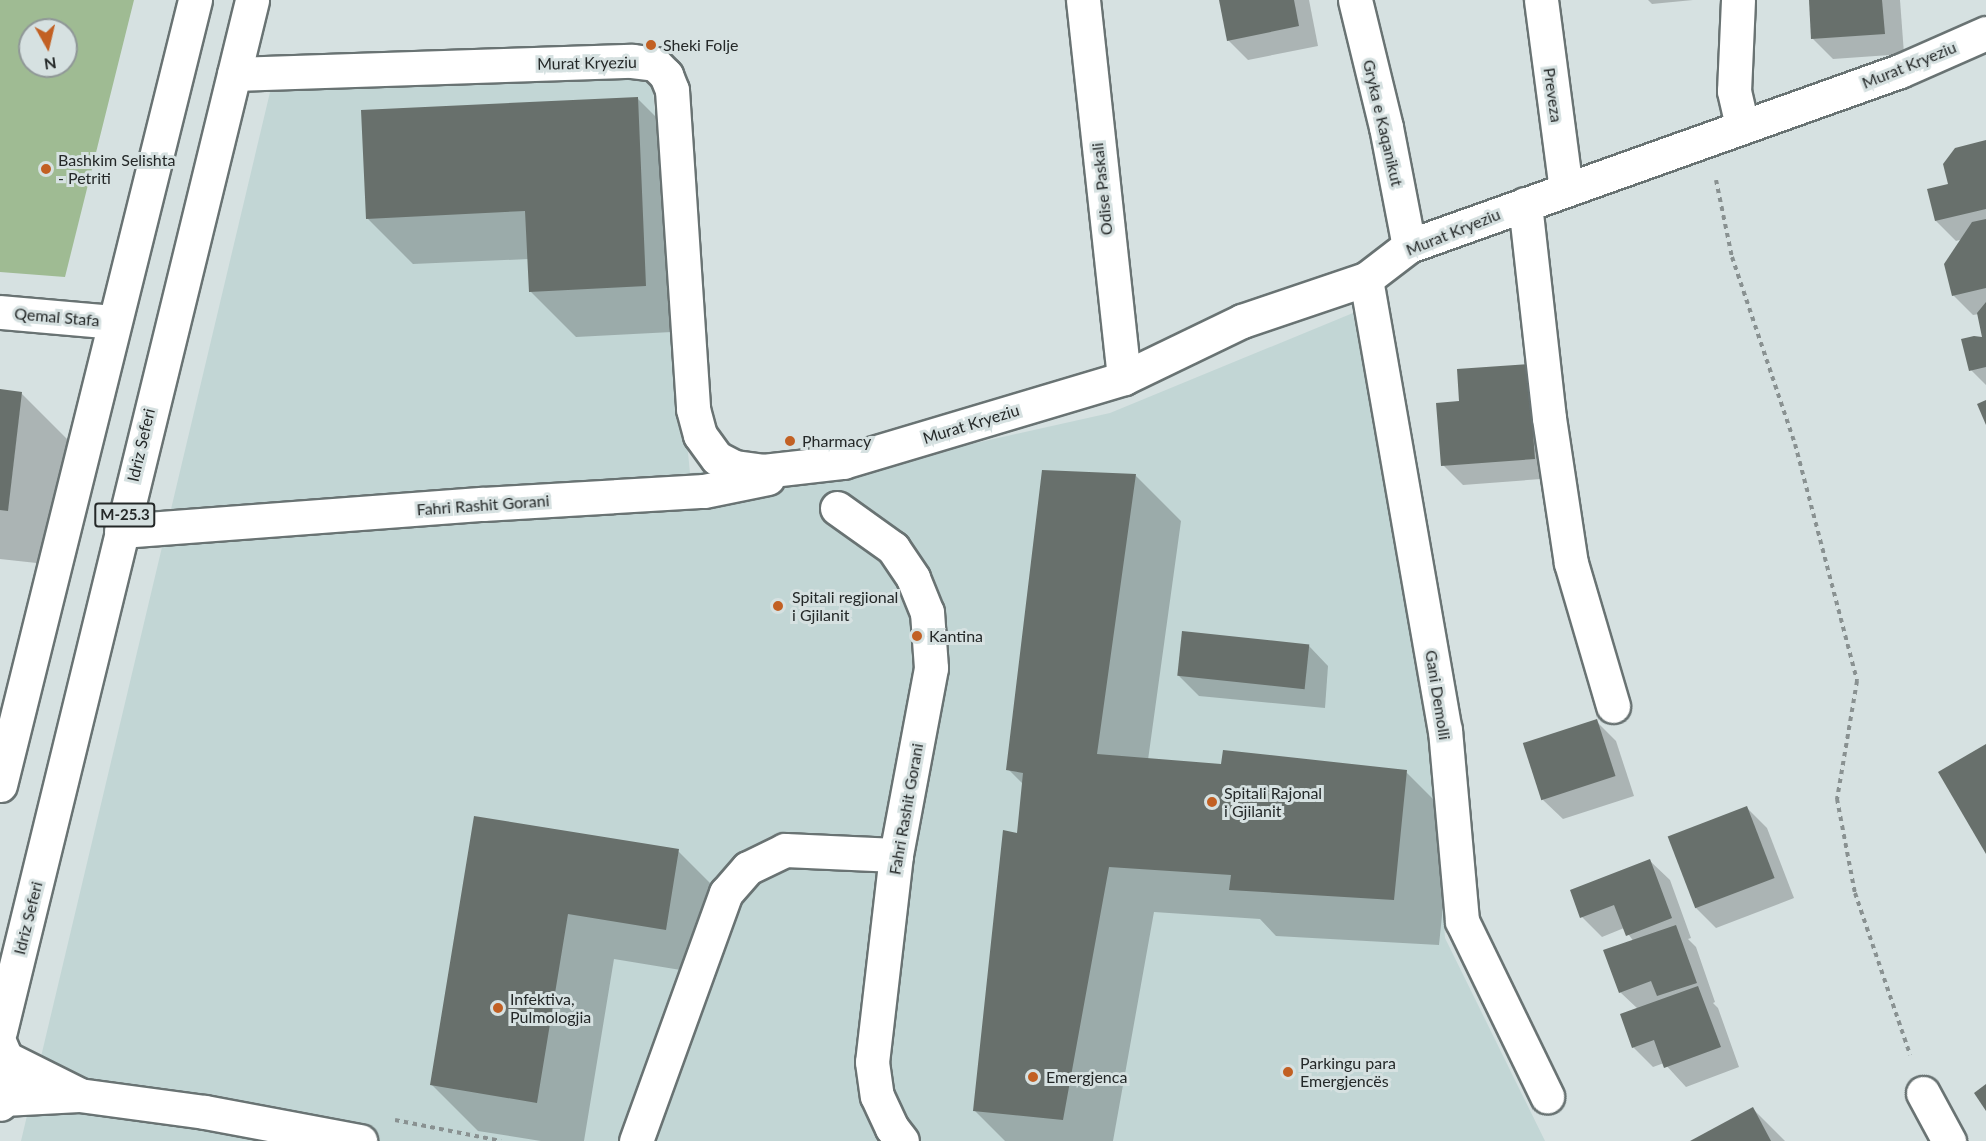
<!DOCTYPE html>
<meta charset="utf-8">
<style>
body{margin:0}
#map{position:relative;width:1986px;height:1141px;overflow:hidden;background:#d6e1e1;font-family:Lato,sans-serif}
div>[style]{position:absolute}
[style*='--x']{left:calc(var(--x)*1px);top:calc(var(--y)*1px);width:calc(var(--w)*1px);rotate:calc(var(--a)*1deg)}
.built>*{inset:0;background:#c2d6d5}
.green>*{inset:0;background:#9fbb93}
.shadow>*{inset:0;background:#0003}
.building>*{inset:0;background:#68706c;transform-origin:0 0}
.path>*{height:4px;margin-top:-2px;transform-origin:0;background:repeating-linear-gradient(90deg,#899191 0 4.5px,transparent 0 9px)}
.roads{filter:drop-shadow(2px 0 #697373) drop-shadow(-2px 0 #697373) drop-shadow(0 2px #697373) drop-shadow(0 -2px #697373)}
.minor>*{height:33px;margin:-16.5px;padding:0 16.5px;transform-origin:16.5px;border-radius:16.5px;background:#fff}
.primary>*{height:33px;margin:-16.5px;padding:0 16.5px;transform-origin:16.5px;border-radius:16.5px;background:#fff}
.dots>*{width:16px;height:16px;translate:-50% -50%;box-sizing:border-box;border:3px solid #d6e1e1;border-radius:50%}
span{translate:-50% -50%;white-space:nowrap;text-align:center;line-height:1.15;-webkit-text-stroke:6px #d6e1e1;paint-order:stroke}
.shield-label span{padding:2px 4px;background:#d6e1e1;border:2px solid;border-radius:4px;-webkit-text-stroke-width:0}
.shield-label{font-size:15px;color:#242828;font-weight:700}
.poi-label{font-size:16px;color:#242828}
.left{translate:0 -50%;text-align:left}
.street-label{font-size:16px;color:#242828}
.north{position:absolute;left:18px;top:18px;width:60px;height:60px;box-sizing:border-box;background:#d6e1e1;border:2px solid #8f9797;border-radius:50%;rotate:172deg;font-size:16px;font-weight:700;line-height:24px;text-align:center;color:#242828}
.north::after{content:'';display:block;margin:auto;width:21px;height:27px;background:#c26023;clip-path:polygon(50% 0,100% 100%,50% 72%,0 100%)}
</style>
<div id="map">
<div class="built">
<i style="clip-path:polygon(651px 71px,690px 473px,958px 447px,1110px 413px,1353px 313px,1432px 738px,1445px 938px,1545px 1141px,21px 1141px,271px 88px)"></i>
</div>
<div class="green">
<i style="clip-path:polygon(evenodd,0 0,134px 0,65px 277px,0 272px,0 0,30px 30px,66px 30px,66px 66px,30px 66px,30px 30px)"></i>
</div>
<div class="shadow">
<i style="clip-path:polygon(1220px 0,1309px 0,1318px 46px,1248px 60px,1228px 40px)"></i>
<i style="clip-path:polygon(1648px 0,1693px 0,1652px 4px)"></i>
<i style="clip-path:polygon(1810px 0,1900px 0,1904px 54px,1833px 59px,1813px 39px)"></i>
<i style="clip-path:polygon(637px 98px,683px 144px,691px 331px,576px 337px,530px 291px,529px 259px,413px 264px,367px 218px)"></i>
<i style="clip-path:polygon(1986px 142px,1986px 385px,1971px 370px,1984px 339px,1979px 314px,1973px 315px,1953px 295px,1963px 239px,1956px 241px,1936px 221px,1929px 191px,1950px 185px)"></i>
<i style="clip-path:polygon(1527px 365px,1554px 478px,1463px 485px,1443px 465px,1461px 403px)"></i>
<i style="clip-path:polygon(0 391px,21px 393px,77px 449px,64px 566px,0 559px)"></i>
<i style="clip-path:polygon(1135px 475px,1181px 521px,1148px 760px,1223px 766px,1406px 772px,1452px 818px,1439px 945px,1276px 936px,1260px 919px,1154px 912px,1113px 1141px,1005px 1141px,975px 1111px,1018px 835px,1023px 784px,1008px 769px)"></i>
<i style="clip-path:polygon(1309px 646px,1328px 666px,1325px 708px,1199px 696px,1179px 676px)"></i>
<i style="clip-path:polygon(1596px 721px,1616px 741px,1634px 796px,1563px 819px,1543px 800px)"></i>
<i style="clip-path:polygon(1747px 808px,1767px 828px,1794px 898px,1716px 928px,1696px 908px)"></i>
<i style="clip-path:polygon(475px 818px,678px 851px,724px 897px,711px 975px,614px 959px,584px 1141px,541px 1141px,478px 1131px,432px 1085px)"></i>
<i style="clip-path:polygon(1650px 861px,1670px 880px,1691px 938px,1688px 939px,1696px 947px,1715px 1002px,1713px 1003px,1718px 1008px,1739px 1067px,1686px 1087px,1664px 1063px,1653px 1067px,1633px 1047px,1638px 1009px,1620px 992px,1634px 942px,1624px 928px,1602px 937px,1582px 917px)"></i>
<i style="clip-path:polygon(1753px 1109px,1785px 1141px,1693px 1141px)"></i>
</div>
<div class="building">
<i style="clip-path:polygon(1219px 0,1294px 0,1299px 26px,1227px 41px)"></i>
<i style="clip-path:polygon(1809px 0,1882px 0,1885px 34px,1811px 39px)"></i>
<i style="clip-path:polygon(638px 97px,646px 286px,529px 292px,525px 211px,366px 219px,361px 110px)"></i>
<i style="clip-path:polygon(1986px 140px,1986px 209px,1935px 221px,1927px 189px,1948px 184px,1943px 164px,1955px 148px)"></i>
<i style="clip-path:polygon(1986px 219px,1986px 288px,1952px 296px,1944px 264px,1972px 222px)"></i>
<i style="clip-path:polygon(1986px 302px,1986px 367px,1969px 371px,1961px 339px,1974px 336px,1982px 337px,1977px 313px)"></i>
<i style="clip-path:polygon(1528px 364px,1535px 459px,1441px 466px,1436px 403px,1459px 401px,1457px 369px)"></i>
<i style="clip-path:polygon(0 389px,22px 392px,8px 511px,0 510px)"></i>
<i style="clip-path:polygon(1986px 400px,1986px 425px,1977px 404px)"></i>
<i style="clip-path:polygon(1042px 470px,1136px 474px,1097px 754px,1221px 764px,1223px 750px,1407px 770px,1394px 900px,1229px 890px,1231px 875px,1109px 867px,1063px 1120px,973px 1111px,1003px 830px,1017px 833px,1023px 773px,1006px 770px)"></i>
<i style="left:1182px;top:631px;width:128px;height:45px;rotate:6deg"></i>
<i style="left:1597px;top:719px;width:60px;height:78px;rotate:72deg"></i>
<i style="clip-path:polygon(1986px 744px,1986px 854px,1938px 772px)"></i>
<i style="left:1747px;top:806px;width:77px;height:85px;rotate:69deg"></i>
<i style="clip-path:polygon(474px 816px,679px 849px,666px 930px,568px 914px,537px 1103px,430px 1085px)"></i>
<i style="clip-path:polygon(1650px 859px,1672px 918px,1626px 936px,1614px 905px,1580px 918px,1570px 890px)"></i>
<i style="clip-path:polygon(1676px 925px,1697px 983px,1657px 996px,1651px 981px,1619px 993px,1603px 950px)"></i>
<i style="clip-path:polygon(1698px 986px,1721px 1047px,1664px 1068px,1654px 1040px,1632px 1048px,1620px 1014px)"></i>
<i style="clip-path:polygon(1986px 1084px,1986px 1111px,1974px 1093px)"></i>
<i style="clip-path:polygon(1753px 1107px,1771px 1141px,1690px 1141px)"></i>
</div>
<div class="path">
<i style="--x:1716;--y:180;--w:79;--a:78.3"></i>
<i style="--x:1732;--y:257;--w:197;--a:71.4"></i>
<i style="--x:1795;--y:444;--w:245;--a:75.3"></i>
<i style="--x:1857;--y:681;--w:120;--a:99.6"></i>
<i style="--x:1837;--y:799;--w:96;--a:79.2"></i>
<i style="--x:1855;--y:893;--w:171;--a:71.2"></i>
<i style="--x:395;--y:1120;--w:108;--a:11.2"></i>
</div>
<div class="roads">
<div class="minor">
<i style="--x:1083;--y:0;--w:380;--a:83.8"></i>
<i style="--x:1355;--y:0;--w:131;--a:76.3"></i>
<i style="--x:1386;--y:127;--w:121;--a:79.1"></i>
<i style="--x:1541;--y:0;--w:191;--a:82.5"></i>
<i style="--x:1738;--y:0;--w:91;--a:92.5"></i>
<i style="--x:1734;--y:91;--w:37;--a:77"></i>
<i style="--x:234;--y:74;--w:398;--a:-1.9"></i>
<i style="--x:632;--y:61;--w:23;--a:7"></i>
<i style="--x:655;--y:64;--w:16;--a:45"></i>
<i style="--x:666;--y:75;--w:16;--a:68"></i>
<i style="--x:672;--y:90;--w:320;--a:86.2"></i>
<i style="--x:693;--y:409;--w:27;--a:75"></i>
<i style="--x:700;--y:435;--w:29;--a:54"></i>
<i style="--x:717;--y:458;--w:20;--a:27"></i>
<i style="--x:735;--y:467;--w:28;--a:8"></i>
<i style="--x:763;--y:471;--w:81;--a:-6.4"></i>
<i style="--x:843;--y:462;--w:293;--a:-16.6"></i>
<i style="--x:1124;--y:378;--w:131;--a:-25.8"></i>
<i style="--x:1242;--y:321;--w:131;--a:-18.7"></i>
<i style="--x:1366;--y:279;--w:54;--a:-37.5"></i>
<i style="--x:1409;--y:246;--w:521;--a:-19.62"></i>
<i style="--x:1900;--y:71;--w:94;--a:-23.8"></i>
<i style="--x:1525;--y:204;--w:215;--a:83.6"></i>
<i style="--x:1549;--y:418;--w:147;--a:81.4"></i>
<i style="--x:1571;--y:563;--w:149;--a:73.6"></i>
<i style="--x:1366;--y:279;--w:458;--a:80.1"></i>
<i style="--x:1445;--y:730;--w:192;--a:84.9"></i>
<i style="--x:1462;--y:921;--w:195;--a:64.1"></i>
<i style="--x:0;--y:312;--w:114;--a:5"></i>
<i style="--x:837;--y:508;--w:69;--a:35.5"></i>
<i style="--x:893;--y:548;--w:36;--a:56"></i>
<i style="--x:913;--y:578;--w:37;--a:68"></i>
<i style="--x:927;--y:612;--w:56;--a:85.9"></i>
<i style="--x:931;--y:668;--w:190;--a:100.6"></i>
<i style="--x:896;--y:855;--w:208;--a:96.6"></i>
<i style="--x:872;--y:1062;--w:34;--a:82"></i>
<i style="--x:877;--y:1096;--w:35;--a:65"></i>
<i style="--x:892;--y:1128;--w:16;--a:52"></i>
<i style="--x:121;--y:531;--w:363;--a:-4.3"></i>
<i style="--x:483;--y:504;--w:221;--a:-3.4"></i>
<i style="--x:704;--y:491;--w:65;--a:-11.5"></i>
<i style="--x:6;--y:1058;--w:80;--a:26.6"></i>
<i style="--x:1923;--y:1093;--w:55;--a:61.6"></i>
<i style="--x:3;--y:1099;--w:76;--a:-3"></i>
<i style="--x:79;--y:1095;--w:127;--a:7.7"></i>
<i style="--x:205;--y:1112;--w:158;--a:10.6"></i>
<i style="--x:636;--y:1141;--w:264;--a:-70.1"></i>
<i style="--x:726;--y:893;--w:33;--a:-49"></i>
<i style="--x:748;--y:868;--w:41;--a:-25.9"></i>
<i style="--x:785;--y:850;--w:111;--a:2.6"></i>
</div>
<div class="primary">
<i style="--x:0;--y:785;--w:809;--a:-76.05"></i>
<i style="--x:0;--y:1031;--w:1061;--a:-76.26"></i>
<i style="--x:0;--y:1044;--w:15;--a:67"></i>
<i style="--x:6;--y:1058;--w:22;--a:85"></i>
<i style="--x:8;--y:1080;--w:25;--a:108"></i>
</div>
</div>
<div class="dots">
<i style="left:651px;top:45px;background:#c26023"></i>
<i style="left:46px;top:169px;background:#c26023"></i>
<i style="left:790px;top:441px;background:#c26023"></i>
<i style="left:778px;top:606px;background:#c26023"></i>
<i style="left:917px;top:636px;background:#c26023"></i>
<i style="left:1212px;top:802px;background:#c26023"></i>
<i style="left:498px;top:1008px;background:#c26023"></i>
<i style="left:1288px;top:1072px;background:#c26023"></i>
<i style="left:1033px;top:1077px;background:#c26023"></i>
</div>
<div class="shield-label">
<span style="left:125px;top:515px">M-25.3</span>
</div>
<div class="poi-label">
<span class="left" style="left:663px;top:45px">Sheki Folje</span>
<span class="left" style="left:58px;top:169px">Bashkim Selishta<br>- Petriti</span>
<span class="left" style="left:802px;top:441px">Pharmacy</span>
<span class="left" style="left:792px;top:606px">Spitali regjional<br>i Gjilanit</span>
<span class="left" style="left:929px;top:636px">Kantina</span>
<span class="left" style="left:1224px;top:802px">Spitali Rajonal<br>i Gjilanit</span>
<span class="left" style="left:510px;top:1008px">Infektiva,<br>Pulmologjia</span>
<span class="left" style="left:1300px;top:1072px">Parkingu para<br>Emergjencës</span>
<span class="left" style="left:1046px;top:1077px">Emergjenca</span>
</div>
<div class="street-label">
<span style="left:587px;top:63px;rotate:-1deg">Murat Kryeziu</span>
<span style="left:1909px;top:65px;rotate:-22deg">Murat Kryeziu</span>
<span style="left:1553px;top:95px;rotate:82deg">Preveza</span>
<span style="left:1383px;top:123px;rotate:77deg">Gryka e Kaqanikut</span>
<span style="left:1102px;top:189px;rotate:-96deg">Odise Paskali</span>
<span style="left:1453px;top:232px;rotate:-22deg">Murat Kryeziu</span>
<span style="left:57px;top:317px;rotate:5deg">Qemal Stafa</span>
<span style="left:971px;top:424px;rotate:-17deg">Murat Kryeziu</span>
<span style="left:141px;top:445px;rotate:-77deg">Idriz Seferi</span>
<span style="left:483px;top:505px;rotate:-4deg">Fahri Rashit Gorani</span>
<span style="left:1438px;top:695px;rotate:81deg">Gani Demolli</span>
<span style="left:906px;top:809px;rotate:-80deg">Fahri Rashit Gorani</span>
<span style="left:28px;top:918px;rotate:-76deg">Idriz Seferi</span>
</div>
<div class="north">N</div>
</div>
